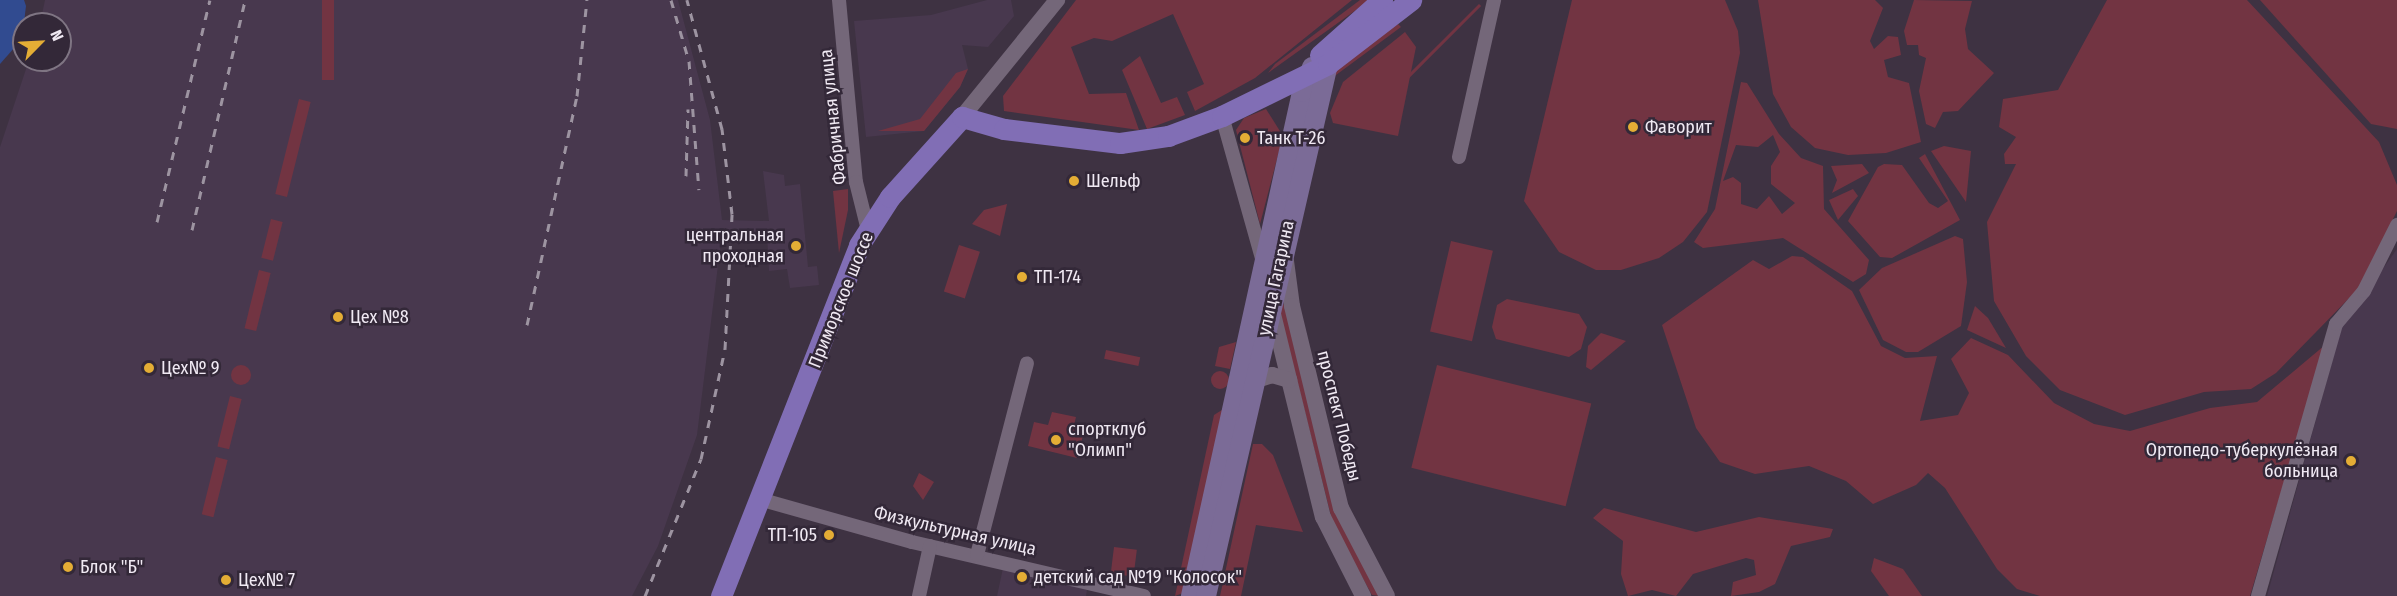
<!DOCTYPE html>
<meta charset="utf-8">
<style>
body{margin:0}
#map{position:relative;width:2397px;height:596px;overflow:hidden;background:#3e3242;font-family:"Fira Sans Condensed",sans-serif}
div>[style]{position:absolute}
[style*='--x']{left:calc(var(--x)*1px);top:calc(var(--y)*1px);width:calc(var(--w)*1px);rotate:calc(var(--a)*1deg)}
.built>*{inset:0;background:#48384e}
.green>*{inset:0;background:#723442;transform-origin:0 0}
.round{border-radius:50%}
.water>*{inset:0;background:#314b90}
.minor>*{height:14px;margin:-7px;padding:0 7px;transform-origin:7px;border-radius:7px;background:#746779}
.tertiary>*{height:16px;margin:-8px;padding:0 8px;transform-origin:8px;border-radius:8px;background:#746779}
.secondary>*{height:20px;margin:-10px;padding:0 10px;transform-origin:10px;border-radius:10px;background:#7b6b97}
.primary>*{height:21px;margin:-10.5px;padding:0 10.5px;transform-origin:10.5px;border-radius:10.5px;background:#816eb5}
.rail>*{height:3px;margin-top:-1.5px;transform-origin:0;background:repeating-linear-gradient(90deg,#9d94a1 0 8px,transparent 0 16px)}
.dots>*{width:16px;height:16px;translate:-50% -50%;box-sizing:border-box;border:3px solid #332838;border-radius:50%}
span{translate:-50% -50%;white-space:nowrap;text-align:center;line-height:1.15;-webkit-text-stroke:5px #332838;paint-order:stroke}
.street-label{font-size:18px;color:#f0e9f3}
.poi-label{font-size:18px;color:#f0e9f3}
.left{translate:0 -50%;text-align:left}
.right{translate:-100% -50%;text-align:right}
.north{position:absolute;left:12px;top:12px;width:60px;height:60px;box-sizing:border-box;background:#332838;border:2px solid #7f7583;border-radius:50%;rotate:66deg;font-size:16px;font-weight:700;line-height:24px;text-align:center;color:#f0e9f3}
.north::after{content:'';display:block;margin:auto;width:21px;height:27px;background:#e4ad35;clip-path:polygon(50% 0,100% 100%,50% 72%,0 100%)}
</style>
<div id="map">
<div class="built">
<i style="clip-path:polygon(45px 0,678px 0,710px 120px,722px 220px,769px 221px,763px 171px,784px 175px,785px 186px,800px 184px,808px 267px,817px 266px,819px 285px,790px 288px,787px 269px,769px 271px,767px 233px,722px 233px,697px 435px,658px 546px,632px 596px,0 596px,0 147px,29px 60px,60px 60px,60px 24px,40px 24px)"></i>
<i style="clip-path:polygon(987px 0,1011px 0,1014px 16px,988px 47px,962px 45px,968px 69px,960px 87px,924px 131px,866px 137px,854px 21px,931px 15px)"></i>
<i style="clip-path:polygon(2397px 249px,2397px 596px,2267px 596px,2342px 326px)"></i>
<i style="clip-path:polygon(1003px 568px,1087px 590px,1086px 596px,997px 596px)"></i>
</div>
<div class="green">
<i style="left:322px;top:0;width:12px;height:80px"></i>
<i style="clip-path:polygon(1076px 0,1352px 0,1255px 78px,1195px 111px,1187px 92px,1204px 84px,1173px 14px,1112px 41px,1094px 38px,1071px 47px,1089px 94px,1126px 93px,1139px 130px,1004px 111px,1003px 96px)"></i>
<i style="clip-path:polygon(1360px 0,1370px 0,1268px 73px,1275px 64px)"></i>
<i style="clip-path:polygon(1572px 0,1725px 0,1738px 31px,1740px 53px,1707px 212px,1683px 242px,1659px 258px,1621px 270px,1596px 270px,1559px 252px,1524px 201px)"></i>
<i style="clip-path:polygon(1758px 0,1875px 0,1883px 8px,1870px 41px,1874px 49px,1888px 36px,1898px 37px,1901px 55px,1884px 60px,1888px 77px,1909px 83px,1921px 142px,1886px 153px,1848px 155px,1815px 148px,1791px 127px,1773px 94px)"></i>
<i style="clip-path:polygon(1914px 0,1972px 1px,1965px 29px,1968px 49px,1994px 73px,1958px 111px,1943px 112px,1935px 128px,1926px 124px,1919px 91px,1926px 58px,1919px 55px,1918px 45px,1907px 45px,1904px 31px)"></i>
<i style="clip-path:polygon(2107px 0,2247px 0,2379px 142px,2397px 185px,2397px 211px,2358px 289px,2276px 373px,2251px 389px,2204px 392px,2125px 415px,2060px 390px,2026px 356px,1994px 301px,1987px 222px,2016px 164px,2005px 164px,2004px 154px,2016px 137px,1999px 127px,2003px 99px,2058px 90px)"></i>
<i style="clip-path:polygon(2260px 0,2397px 0,2397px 129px,2371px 124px)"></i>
<i style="left:1479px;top:4px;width:3px;height:144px;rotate:45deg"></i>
<i style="clip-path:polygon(1398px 24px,1401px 27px,1332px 78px,1330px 69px)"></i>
<i style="clip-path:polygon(1405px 32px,1416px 47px,1398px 136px,1333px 123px,1330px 113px,1343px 82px)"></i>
<i style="clip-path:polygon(1140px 56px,1161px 103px,1177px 97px,1185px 115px,1147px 129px,1122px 70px)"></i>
<i style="clip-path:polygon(968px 69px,960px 87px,924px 131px,878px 131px,920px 119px,956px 73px)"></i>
<i style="clip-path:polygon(evenodd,1741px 82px,1747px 83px,1779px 134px,1801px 158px,1823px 166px,1824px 209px,1869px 260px,1866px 274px,1853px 282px,1783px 238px,1703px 248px,1694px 242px,1715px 209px,1741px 82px,1773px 135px,1780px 152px,1771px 166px,1771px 184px,1795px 203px,1782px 214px,1769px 196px,1757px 209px,1741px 204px,1741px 183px,1733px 177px,1723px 181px,1736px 145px,1758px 147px,1773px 135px)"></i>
<i style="left:299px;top:99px;width:12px;height:98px;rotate:14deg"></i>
<i style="clip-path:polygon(1266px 109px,1283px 136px,1260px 224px,1236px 130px,1244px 118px)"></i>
<i style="clip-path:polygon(1944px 146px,1971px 151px,1966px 202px,1931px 151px)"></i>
<i style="clip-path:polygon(1925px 154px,1960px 220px,1892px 258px,1880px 257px,1848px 221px,1878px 167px,1884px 164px,1902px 165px,1929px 203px,1938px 208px,1948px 201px,1919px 158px)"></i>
<i style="clip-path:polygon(1862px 164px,1869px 173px,1832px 193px,1837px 180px,1831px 166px)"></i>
<i style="clip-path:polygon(848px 189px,848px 210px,839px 253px,833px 191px)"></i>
<i style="clip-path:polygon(1853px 189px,1858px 196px,1838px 220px,1829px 200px)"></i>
<i style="clip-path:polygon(1007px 204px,1000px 236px,972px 224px,984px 210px)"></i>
<i style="left:271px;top:219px;width:12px;height:40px;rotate:14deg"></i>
<i style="clip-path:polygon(1955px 236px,1963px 239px,1967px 282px,1961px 326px,1918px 352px,1906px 352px,1883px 340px,1859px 290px,1882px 268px)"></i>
<i style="left:1451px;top:241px;width:43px;height:93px;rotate:13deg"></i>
<i style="left:959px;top:245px;width:22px;height:49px;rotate:18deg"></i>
<i style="clip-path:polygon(1792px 256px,1803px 257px,1852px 291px,1881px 346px,1905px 358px,1937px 356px,1920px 421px,1958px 415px,1969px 393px,1951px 359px,1971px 338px,2008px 355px,2054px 403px,2094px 424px,2130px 431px,2210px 408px,2257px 402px,2325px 345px,2250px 596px,2040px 596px,2017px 589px,1997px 569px,1945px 488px,1928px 473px,1916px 485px,1873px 504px,1846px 481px,1809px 466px,1755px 474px,1720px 462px,1696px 428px,1662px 325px,1753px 260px,1769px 269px)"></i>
<i style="left:259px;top:270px;width:12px;height:60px;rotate:14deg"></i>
<i style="clip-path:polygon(1507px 299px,1579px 314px,1587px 327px,1581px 349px,1569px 357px,1496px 339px,1492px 327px,1497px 305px)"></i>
<i style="clip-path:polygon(1284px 304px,1342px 525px,1381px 596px,1372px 595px,1333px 524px,1279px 309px)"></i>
<i style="clip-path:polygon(1975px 306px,1988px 318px,2006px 348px,1967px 330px)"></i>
<i style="clip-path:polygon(1601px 333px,1626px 341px,1591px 370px,1586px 367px,1588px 346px)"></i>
<i style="clip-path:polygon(1236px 342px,1230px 369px,1215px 366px,1219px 347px)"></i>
<i style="left:1106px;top:350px;width:35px;height:9px;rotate:12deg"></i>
<i style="left:1437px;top:365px;width:159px;height:106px;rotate:14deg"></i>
<i class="round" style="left:231px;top:365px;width:20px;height:20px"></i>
<i class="round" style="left:1211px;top:371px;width:18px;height:18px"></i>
<i style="left:230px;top:396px;width:12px;height:52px;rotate:14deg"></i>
<i style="clip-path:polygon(1225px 408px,1183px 593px,1175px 596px,1214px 415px)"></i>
<i style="clip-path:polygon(1052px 412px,1076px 417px,1073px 429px,1084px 432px,1077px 458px,1028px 446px,1034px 422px,1048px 425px)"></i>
<i style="clip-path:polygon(1253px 444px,1262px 444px,1273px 455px,1303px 532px,1256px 525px,1241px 596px,1220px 596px)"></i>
<i style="left:216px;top:457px;width:12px;height:59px;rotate:14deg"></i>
<i style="clip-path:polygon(919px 473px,934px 482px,923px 500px,913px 486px)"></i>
<i style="clip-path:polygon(1604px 508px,1696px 532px,1759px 517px,1833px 529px,1830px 537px,1791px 546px,1775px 584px,1759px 592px,1731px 596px,1733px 582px,1756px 575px,1754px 560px,1746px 558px,1693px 574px,1676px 596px,1652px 590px,1628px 596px,1621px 574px,1623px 541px,1593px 518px)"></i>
<i style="left:1114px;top:547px;width:23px;height:27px;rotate:7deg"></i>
<i style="clip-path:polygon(1874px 558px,1903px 569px,1922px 596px,1889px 596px,1871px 571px)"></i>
</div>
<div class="water">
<i style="clip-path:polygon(0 0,24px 0,26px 6px,22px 39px,0 64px)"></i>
</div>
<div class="minor">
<i style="--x:839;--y:0;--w:183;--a:84.7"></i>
<i style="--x:856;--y:182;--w:49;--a:76"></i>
<i style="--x:1222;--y:116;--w:152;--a:74.3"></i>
<i style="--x:1459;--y:157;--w:161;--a:-77.4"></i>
<i style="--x:759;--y:499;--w:159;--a:15.7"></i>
<i style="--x:912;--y:542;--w:238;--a:13.1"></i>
<i style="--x:977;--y:555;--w:198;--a:-75.4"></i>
<i style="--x:919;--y:596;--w:51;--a:-77.6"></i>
<i style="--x:2258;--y:596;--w:283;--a:-74"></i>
<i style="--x:2336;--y:324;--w:43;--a:-49.7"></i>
<i style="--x:2364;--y:291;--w:74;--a:-63.4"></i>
</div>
<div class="tertiary">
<i style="--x:962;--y:117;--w:151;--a:-50.9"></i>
<i style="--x:1286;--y:261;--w:45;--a:82.4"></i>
<i style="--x:1292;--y:306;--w:208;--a:76.4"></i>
<i style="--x:1341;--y:508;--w:99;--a:62.4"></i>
<i style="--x:1272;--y:310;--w:213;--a:76.2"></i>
<i style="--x:1323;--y:517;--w:89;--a:63.1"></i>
<i style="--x:1254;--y:381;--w:19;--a:-18"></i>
<i style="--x:1272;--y:375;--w:18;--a:16"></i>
</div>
<div class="secondary">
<i style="--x:1191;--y:596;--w:516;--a:-77.58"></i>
<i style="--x:1302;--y:92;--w:27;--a:-68"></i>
<i style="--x:1206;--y:596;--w:546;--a:-77.08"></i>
</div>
<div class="primary">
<i style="--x:1320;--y:55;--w:83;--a:-41.6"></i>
<i style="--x:721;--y:596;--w:377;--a:-68.5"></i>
<i style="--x:859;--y:245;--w:57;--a:-57.1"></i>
<i style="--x:890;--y:197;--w:108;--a:-48"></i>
<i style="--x:962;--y:117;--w:44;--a:15.9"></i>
<i style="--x:1004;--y:129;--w:117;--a:6.9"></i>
<i style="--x:1120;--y:143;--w:49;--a:-8.3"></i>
<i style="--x:1168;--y:136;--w:58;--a:-20.3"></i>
<i style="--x:1222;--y:116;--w:118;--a:-26.1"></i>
<i style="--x:1328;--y:64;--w:105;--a:-37.6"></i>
</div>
<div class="rail">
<i style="--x:671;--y:0;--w:64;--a:73.6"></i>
<i style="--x:689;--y:61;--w:129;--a:85.6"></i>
<i style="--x:686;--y:176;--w:67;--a:-88.3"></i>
<i style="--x:157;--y:222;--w:228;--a:-76.6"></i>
<i style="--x:192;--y:230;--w:236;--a:-77"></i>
<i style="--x:527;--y:325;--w:234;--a:-77.7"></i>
<i style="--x:577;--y:96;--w:97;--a:-84.1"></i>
<i style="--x:645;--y:596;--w:148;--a:-67.8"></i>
<i style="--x:701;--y:459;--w:113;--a:-77.7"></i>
<i style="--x:725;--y:349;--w:135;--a:-87"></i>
<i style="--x:732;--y:214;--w:86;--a:-96.7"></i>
<i style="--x:722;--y:129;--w:134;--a:-105.2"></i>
</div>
<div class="dots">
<i style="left:1633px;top:127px;background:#e4ad35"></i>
<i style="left:1245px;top:138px;background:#e4ad35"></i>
<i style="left:1074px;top:181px;background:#e4ad35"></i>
<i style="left:796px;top:246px;background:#e4ad35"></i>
<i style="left:1022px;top:277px;background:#e4ad35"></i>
<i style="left:338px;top:317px;background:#e4ad35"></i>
<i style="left:149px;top:368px;background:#e4ad35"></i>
<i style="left:1056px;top:440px;background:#e4ad35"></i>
<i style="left:2351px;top:461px;background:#e4ad35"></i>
<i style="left:829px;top:535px;background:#e4ad35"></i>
<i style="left:68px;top:567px;background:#e4ad35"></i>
<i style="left:1022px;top:577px;background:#e4ad35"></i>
<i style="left:226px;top:580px;background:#e4ad35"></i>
</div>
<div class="street-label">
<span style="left:833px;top:117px;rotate:-96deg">Фабричная улица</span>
<span style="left:1276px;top:278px;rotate:-78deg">улица Гагарина</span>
<span style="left:841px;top:300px;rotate:-68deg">Приморское шоссе</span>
<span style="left:1339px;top:416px;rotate:76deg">проспект Победы</span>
<span style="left:955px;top:531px;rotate:13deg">Физкультурная улица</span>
</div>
<div class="poi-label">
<span class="left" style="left:1645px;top:127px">Фаворит</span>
<span class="left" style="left:1257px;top:138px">Танк Т-26</span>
<span class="left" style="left:1086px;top:181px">Шельф</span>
<span class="right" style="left:784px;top:246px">центральная<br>проходная</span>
<span class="left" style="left:1034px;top:277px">ТП-174</span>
<span class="left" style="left:350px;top:317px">Цех №8</span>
<span class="left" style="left:161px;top:368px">Цех№ 9</span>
<span class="left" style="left:1068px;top:440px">спортклуб<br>"Олимп"</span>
<span class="right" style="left:2338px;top:461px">Ортопедо-туберкулёзная<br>больница</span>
<span class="right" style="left:817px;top:535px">ТП-105</span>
<span class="left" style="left:80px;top:567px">Блок "Б"</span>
<span class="left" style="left:1034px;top:577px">детский сад №19 "Колосок"</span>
<span class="left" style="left:238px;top:580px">Цех№ 7</span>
</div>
<div class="north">N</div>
</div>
